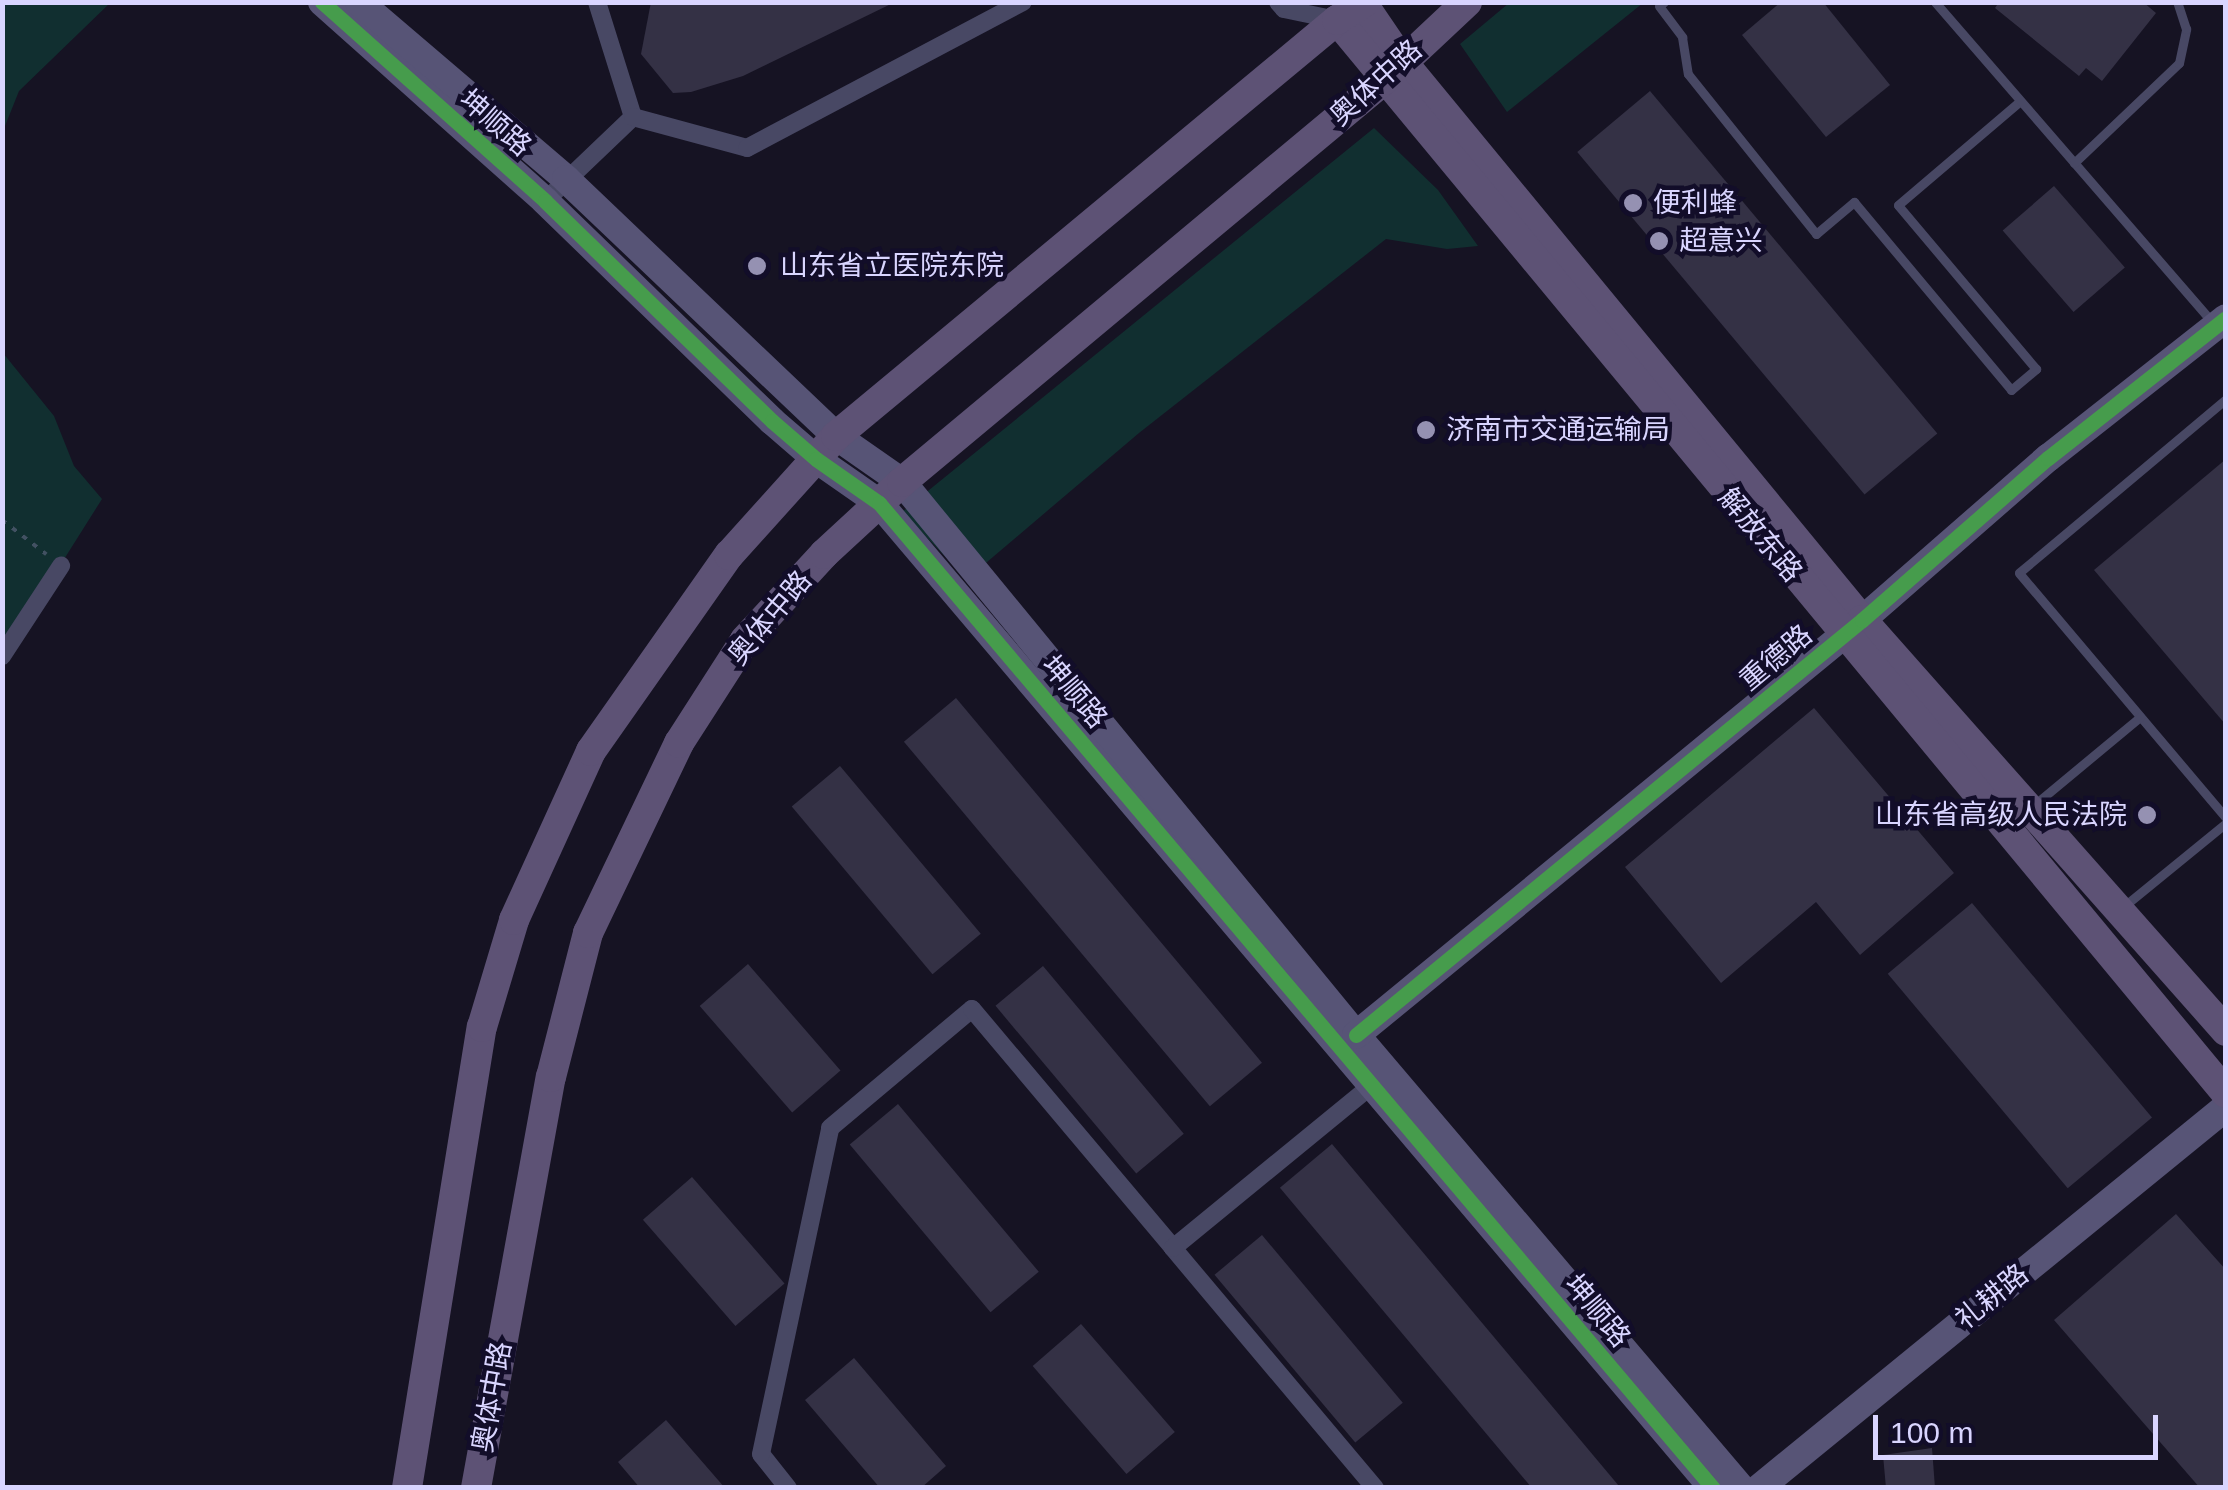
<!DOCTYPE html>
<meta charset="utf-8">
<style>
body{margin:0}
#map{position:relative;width:2228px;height:1490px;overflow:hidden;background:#161323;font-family:Arial,"Noto Sans SC",sans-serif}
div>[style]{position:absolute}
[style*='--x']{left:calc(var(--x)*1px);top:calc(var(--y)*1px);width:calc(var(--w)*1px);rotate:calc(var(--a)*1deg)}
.green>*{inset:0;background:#112f30}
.building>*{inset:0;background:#343145;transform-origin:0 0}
.path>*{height:4px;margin-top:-2px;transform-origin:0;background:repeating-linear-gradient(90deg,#425162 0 5px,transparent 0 13px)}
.lane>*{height:9px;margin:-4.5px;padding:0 4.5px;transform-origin:4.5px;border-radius:4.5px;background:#484864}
.street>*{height:18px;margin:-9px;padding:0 9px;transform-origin:9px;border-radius:9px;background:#484864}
.secondary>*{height:28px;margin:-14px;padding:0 14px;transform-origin:14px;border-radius:14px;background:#575476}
.primary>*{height:30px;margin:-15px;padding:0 15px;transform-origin:15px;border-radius:15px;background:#5d5275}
.cycleway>*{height:15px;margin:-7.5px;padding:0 7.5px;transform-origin:7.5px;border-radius:7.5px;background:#469c4c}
.dots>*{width:28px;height:28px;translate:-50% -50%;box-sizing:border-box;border:5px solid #120d29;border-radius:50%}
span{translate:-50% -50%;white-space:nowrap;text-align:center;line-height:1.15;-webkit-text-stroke:9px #120d29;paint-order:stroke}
.street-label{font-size:28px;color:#d9d5ff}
.poi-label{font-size:28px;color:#d9d5ff}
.left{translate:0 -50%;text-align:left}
.right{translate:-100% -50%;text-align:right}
.frame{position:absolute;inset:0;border:5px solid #d9d5ff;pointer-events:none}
.scale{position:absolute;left:1873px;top:1415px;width:285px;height:45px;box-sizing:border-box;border:5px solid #d9d5ff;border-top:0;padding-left:12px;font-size:30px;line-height:35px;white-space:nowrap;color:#d9d5ff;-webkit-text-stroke:8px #120d29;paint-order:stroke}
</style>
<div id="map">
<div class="green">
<i style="clip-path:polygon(3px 2px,110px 3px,19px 91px,3px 131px)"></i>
<i style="clip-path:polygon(1509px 3px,1509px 2px,1643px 3px,1507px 112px,1460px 44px)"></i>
<i style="clip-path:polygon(1374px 128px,1438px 190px,1478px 246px,1447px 249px,1386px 239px,1139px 433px,967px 579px,902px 512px)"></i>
<i style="clip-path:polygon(3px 353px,54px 416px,74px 466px,102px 499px,3px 656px)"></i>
</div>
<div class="building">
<i style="clip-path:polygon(651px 2px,895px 2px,743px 76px,691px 92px,673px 93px,641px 54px)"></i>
<i style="clip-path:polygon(1781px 2px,1823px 2px,1890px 85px,1826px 137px,1742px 35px)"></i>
<i style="clip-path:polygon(1999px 2px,2143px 2px,2156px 13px,2102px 81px,2086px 68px,2079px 76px,1995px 8px)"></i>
<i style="left:1650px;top:91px;width:447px;height:95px;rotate:50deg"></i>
<i style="left:2054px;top:186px;width:108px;height:68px;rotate:49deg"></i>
<i style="clip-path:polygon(2226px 459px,2226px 725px,2094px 570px)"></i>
<i style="left:956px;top:698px;width:476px;height:68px;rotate:50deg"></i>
<i style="clip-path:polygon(1814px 708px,1954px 873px,1860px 955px,1816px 902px,1721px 983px,1625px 867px)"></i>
<i style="left:840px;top:766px;width:219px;height:63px;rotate:50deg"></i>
<i style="left:1972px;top:903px;width:280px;height:110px;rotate:50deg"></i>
<i style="left:748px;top:964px;width:141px;height:64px;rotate:49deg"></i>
<i style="left:1043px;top:966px;width:219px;height:62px;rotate:50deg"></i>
<i style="left:898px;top:1104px;width:219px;height:63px;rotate:50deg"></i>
<i style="left:1332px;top:1144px;width:451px;height:68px;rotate:50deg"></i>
<i style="left:692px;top:1177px;width:141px;height:65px;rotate:49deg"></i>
<i style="clip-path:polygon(2176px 1214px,2226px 1270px,2226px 1488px,2200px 1488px,2054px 1320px)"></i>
<i style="left:1262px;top:1235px;width:219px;height:62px;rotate:50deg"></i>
<i style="left:1081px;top:1324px;width:143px;height:64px;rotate:49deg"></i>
<i style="clip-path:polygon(854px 1358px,946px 1466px,921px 1488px,880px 1488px,805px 1400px)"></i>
<i style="clip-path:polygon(666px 1420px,725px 1488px,640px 1488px,618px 1462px)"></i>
<i style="clip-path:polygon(1932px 1448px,1935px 1488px,1886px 1488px,1883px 1455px)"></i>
</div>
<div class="path">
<i style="--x:2;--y:520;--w:56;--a:37.7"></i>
</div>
<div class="lane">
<i style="--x:1664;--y:2;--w:6;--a:141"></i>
<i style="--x:1659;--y:6;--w:39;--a:53"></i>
<i style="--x:1682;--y:37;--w:37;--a:81"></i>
<i style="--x:1688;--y:74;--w:205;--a:51.3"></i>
<i style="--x:1816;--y:234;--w:50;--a:-40.1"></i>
<i style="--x:1854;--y:202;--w:245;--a:50.1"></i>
<i style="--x:2011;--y:390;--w:33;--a:-40"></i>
<i style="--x:2036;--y:369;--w:214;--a:-130.1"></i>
<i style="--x:1898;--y:205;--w:160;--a:-40.4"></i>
<i style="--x:1935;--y:2;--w:426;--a:49.1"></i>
<i style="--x:2074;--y:163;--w:145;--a:-43.6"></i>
<i style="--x:2179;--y:63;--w:35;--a:-78"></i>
<i style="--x:2186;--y:29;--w:28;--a:-108"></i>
<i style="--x:2226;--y:399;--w:270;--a:140"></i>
<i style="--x:2019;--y:573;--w:321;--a:49.8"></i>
<i style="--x:2034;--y:805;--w:138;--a:-39.7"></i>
<i style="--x:2123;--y:907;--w:133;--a:-39.2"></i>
</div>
<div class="street">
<i style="--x:597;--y:2;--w:121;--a:72.6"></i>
<i style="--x:1278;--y:2;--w:9;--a:49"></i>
<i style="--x:1284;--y:9;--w:54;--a:11.7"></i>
<i style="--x:545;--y:201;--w:122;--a:-43.7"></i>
<i style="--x:633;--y:117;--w:118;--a:15.2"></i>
<i style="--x:747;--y:148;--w:312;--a:-27.9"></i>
<i style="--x:2;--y:656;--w:108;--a:-56.8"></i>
<i style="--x:788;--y:1488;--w:43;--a:-128.5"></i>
<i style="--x:761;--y:1454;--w:333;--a:-78"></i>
<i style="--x:830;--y:1128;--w:185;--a:-40"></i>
<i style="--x:972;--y:1009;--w:312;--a:49.9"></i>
<i style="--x:1375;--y:1488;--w:314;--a:-130.1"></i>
<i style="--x:1173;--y:1248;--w:265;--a:-39.3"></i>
</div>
<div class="secondary">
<i style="--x:322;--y:2;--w:299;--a:41.7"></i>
<i style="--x:545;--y:201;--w:316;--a:44.1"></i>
<i style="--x:772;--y:421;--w:58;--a:40.8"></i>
<i style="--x:816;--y:459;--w:77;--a:34.9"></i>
<i style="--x:879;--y:503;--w:1291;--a:49.75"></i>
<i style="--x:359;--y:2;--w:272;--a:40.5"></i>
<i style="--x:566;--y:179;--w:373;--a:43.6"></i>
<i style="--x:836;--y:436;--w:80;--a:34.9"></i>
<i style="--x:902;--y:482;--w:715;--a:50.61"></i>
<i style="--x:1356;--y:1035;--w:595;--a:49.64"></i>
<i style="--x:1356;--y:1035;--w:654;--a:-39.36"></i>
<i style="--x:1862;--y:620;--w:247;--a:-41.1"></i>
<i style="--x:2048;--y:458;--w:226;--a:-38.2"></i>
<i style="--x:1759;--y:1488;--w:603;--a:-39.21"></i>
</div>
<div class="primary">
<i style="--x:1363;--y:4;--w:68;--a:55.8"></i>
<i style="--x:1401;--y:60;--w:725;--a:50.54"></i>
<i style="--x:1862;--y:620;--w:549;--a:48.47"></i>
<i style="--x:1337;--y:20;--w:1393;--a:50.36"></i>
<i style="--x:407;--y:1488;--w:467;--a:-80.8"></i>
<i style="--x:482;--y:1027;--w:112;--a:-73.3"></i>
<i style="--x:514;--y:920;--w:186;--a:-65.5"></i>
<i style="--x:591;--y:751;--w:240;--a:-54.9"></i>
<i style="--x:729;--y:555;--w:160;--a:-48"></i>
<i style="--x:836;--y:436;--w:651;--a:-39.7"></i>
<i style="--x:1337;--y:20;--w:33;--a:-33"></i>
<i style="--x:476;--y:1488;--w:418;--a:-79.7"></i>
<i style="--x:551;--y:1077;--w:149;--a:-75.6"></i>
<i style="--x:588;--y:933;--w:211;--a:-64.4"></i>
<i style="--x:679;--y:743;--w:122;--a:-57.3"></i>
<i style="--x:745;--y:640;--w:117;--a:-47.4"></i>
<i style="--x:824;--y:554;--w:106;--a:-42.7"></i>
<i style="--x:902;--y:482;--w:628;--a:-39.83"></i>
<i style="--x:1384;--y:80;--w:114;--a:-43.2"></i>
</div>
<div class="cycleway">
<i style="--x:322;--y:2;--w:299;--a:41.7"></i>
<i style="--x:545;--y:201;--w:316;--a:44.1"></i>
<i style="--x:772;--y:421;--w:58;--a:40.8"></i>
<i style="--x:816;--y:459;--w:77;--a:34.9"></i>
<i style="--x:879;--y:503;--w:1291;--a:49.75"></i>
<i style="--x:1356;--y:1035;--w:654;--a:-39.36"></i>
<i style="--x:1862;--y:620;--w:247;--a:-41.1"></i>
<i style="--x:2048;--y:458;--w:226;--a:-38.2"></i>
</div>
<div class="dots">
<i style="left:1633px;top:203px;background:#9591b2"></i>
<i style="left:1659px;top:241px;background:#9591b2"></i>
<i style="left:757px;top:266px;background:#9591b2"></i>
<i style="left:1426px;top:430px;background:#9591b2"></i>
<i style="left:2147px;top:815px;background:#9591b2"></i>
</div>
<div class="street-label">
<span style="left:1376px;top:83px;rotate:-42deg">奥体中路</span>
<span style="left:495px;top:123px;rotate:41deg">坤顺路</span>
<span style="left:1760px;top:535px;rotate:50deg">解放东路</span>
<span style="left:770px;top:618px;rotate:-50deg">奥体中路</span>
<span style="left:1776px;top:658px;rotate:-40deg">重德路</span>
<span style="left:1074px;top:692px;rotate:50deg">坤顺路</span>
<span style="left:1992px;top:1297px;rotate:-39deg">礼耕路</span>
<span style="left:1597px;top:1311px;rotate:50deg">坤顺路</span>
<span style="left:492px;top:1397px;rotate:-80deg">奥体中路</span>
</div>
<div class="poi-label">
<span class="left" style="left:1653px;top:203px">便利蜂</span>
<span class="left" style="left:1679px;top:241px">超意兴</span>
<span class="left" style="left:780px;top:266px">山东省立医院东院</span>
<span class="left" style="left:1446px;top:430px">济南市交通运输局</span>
<span class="right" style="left:2127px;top:815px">山东省高级人民法院</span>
</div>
<div class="frame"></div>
<div class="scale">100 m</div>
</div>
